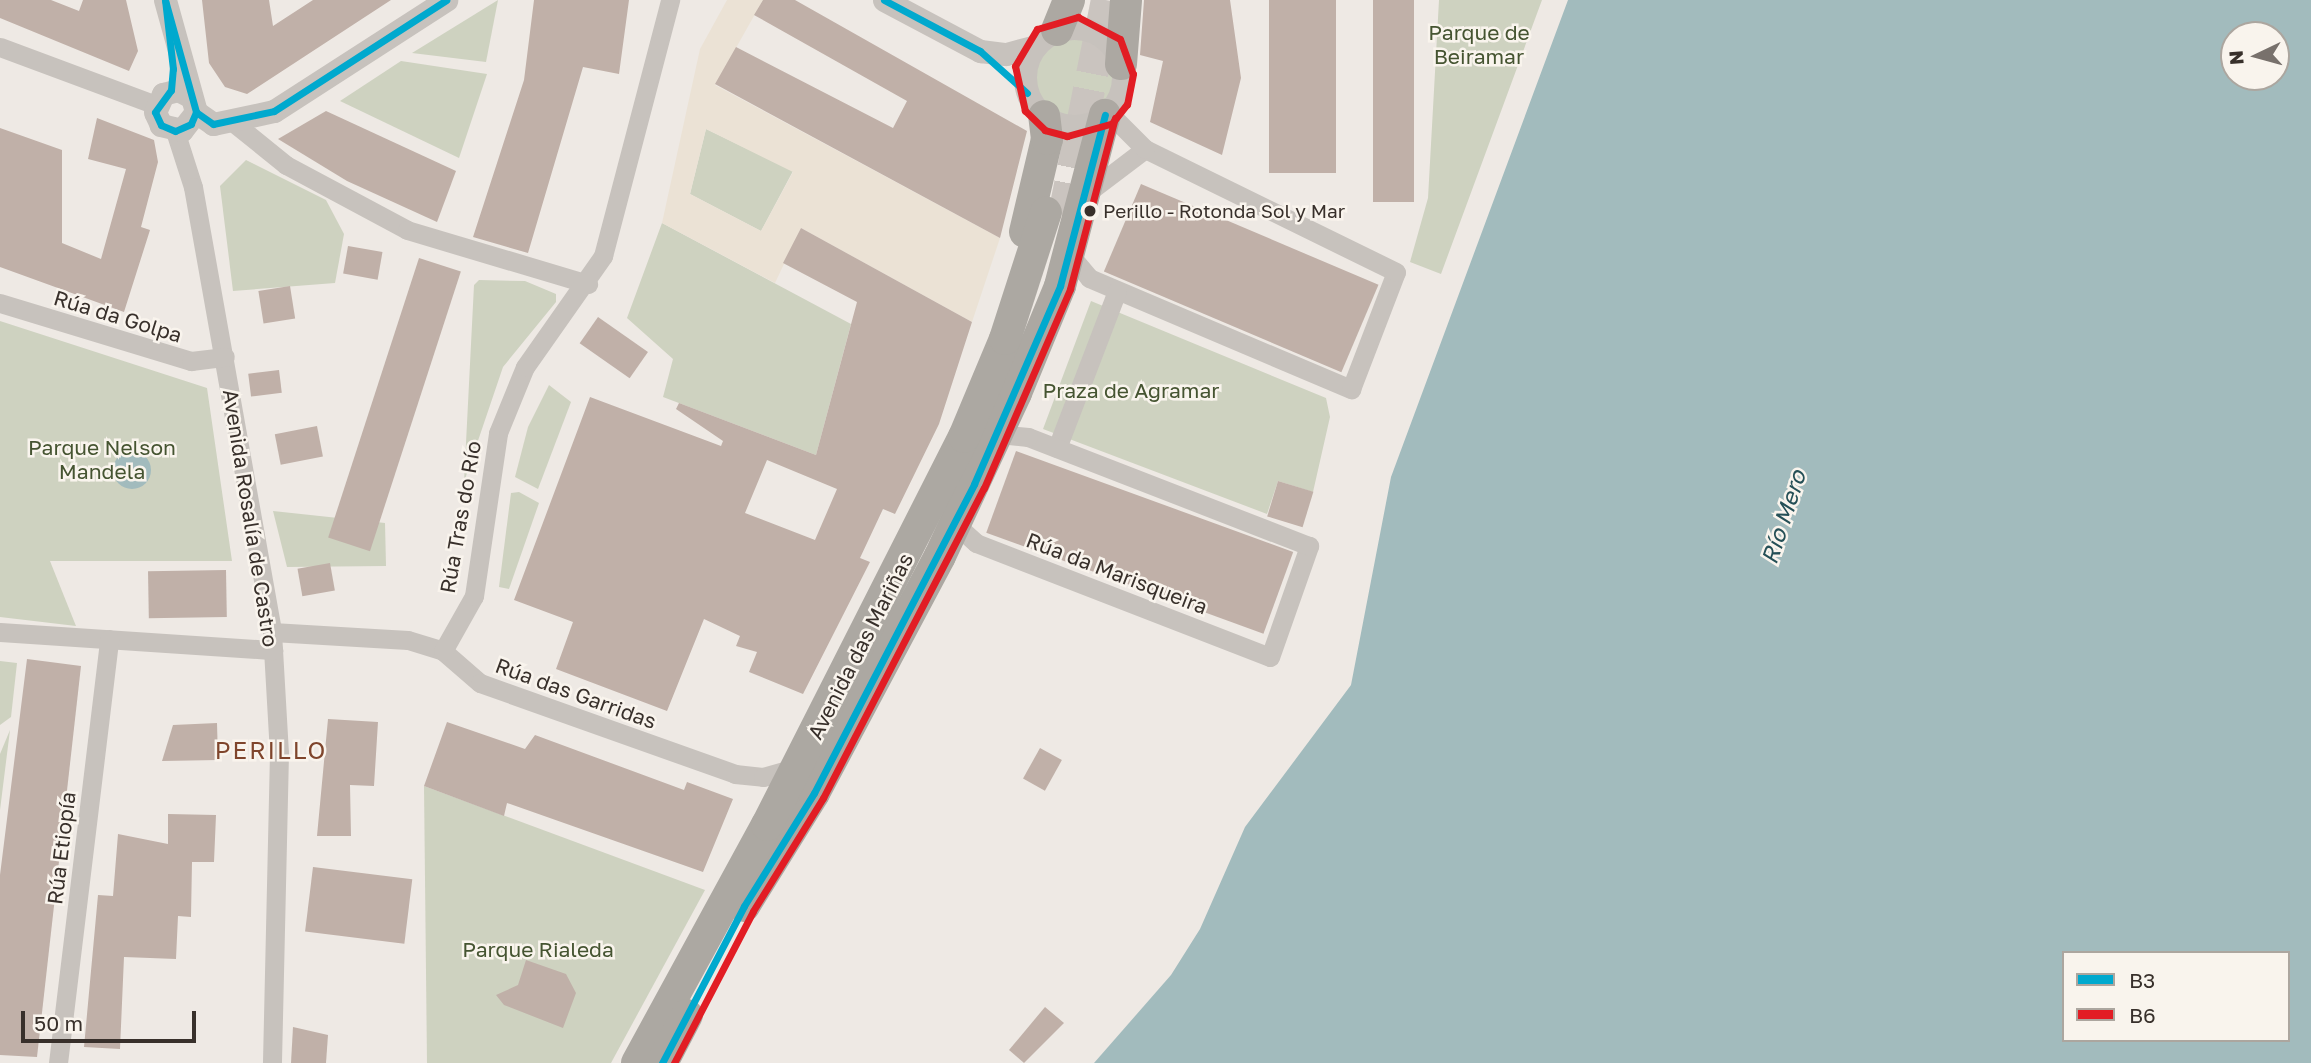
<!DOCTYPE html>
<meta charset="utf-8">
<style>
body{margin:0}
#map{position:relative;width:2311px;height:1063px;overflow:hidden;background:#eee9e4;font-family:"Golos Text",sans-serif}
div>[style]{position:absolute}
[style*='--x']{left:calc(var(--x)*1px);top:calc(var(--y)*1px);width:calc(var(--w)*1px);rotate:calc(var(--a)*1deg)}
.green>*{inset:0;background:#ced2c0}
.round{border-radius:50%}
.plaza>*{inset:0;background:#ebe2d5}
.water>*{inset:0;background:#a2bbbd}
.building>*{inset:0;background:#c0b0a8;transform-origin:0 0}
.trunk-tunnel>*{height:32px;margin-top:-16px;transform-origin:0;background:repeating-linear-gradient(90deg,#cac4bf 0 32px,transparent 0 48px)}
.minor>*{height:19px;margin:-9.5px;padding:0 9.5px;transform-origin:9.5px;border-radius:9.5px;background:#c7c2bd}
.tertiary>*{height:23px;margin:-11.5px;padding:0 11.5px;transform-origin:11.5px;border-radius:11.5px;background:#c7c2bd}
.tertiary>.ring{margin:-11.5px;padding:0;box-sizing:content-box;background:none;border:23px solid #c7c2bd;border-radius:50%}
.trunk>*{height:32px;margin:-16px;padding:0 16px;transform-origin:16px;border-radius:16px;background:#aca8a2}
.bus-1>*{height:7px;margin:-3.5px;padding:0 3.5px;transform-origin:3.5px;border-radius:3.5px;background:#00a9ce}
.bus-2>*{height:7px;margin:-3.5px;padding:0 3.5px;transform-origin:3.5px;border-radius:3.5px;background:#e21d24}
.dots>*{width:19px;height:19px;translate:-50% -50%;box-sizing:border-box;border:4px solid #f9f4ed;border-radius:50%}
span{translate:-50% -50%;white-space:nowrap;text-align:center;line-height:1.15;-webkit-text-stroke:5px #f9f4ed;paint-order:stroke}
.bus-label{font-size:19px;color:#38302b}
.left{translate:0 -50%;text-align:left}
.park-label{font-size:21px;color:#455431}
.street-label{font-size:21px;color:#38302b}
.water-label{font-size:23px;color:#244f56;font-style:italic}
.quarter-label{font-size:24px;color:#7f452c;letter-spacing:2px}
.legend{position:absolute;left:2062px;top:951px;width:228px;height:91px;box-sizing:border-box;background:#f9f4ed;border:2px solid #aca69f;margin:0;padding:9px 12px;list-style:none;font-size:21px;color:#38302b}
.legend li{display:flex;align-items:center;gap:14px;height:35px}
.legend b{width:35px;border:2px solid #aca69f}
.north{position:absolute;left:2220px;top:21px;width:70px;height:70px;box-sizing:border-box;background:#f9f4ed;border:2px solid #aca69f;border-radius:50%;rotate:265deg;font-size:19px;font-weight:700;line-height:28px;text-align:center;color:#38302b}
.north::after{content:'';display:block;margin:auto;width:24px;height:32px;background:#78716c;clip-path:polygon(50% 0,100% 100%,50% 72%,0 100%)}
.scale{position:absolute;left:21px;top:1011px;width:175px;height:32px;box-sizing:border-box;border:4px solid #38302b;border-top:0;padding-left:9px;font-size:21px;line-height:24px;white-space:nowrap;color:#38302b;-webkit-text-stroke:5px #f9f4ed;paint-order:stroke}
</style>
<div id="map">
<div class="green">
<i style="clip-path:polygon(498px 0,486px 62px,412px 53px)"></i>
<i style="clip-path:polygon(1439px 0,1542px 0,1441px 274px,1410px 262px,1428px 198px)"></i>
<i class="round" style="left:1036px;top:38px;width:78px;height:78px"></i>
<i style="clip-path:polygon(401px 61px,487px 74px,459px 158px,340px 101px)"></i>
<i style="clip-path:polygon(706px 129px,793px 171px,761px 231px,690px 194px)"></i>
<i style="clip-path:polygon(246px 160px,326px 200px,344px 234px,335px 283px,233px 291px,220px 186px)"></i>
<i style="clip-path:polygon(662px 223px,851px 324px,816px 455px,663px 397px,673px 359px,627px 318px)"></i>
<i style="clip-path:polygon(479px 280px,525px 281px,556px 294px,556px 302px,503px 367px,464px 482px,474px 285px)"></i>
<i style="clip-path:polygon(1091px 301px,1326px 398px,1330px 417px,1313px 492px,1278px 481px,1267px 514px,1043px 429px)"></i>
<i style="clip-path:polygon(0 321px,207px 388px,232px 561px,50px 561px,76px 626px,0 617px)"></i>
<i style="clip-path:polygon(549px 385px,571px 402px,538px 489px,515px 477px,528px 427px)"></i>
<i style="clip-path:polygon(519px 492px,539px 503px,509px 589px,499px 587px,511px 493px)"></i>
<i style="clip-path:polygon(273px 511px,385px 523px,386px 566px,287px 567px)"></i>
<i style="clip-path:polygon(0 661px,17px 663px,11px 717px,0 725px)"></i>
<i style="clip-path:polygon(10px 730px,0 810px,0 754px)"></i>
<i style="clip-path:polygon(424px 786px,705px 890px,611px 1063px,427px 1063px)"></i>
</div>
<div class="plaza">
<i style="clip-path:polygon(evenodd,727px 0,763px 0,715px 85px,1000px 238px,972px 322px,801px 228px,775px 283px,662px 223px,700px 49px,727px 0,706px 129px,793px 172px,761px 231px,690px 194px,706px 129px)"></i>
</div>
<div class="water">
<i style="clip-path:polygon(evenodd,1568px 0,2311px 0,2311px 1063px,1094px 1063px,1171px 975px,1200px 929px,1245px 827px,1351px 685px,1391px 477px,1568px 0,2234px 35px,2276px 35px,2276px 77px,2234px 77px,2234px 35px,1568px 0,2064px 953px,2288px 953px,2288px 1040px,2064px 1040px,2064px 953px)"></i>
<i class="round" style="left:113px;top:451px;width:38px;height:38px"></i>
</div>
<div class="building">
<i style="clip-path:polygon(0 0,51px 0,79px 11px,83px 0,126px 0,138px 51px,129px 71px,0 18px)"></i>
<i style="clip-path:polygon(202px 0,269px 0,273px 26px,313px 0,391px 0,247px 94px,225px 87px,209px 63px)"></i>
<i style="clip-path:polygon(534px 0,629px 0,619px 74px,583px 67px,528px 253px,473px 237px,524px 80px)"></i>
<i style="clip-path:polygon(763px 0,795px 0,1027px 131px,1000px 238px,715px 84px,736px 47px,893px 128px,907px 101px,754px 15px)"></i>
<i style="clip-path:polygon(1144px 0,1230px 0,1241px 78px,1222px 155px,1150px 122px,1163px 61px,1140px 55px)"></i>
<i style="left:1269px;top:0;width:67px;height:173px"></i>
<i style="left:1373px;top:0;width:41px;height:202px"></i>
<i style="clip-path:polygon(326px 111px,456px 171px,437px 222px,347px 181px,278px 139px)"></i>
<i style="clip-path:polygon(97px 118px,154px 140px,158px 162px,141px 227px,150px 230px,124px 312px,0 267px,0 128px,62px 150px,62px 243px,101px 259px,126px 169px,88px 159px)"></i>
<i style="left:1141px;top:184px;width:258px;height:95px;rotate:23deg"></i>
<i style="clip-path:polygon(evenodd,801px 228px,972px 322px,939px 424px,895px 514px,883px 509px,860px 558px,870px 562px,803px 694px,749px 672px,757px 652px,736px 646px,740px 636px,704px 619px,667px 711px,556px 669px,573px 622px,514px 600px,590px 397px,721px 446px,723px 441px,676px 409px,679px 403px,816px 455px,857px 302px,783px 263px,801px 228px,767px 460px,837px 489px,815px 540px,745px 513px,767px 460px)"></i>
<i style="left:348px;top:246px;width:35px;height:28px;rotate:10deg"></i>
<i style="left:419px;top:258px;width:44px;height:294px;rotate:18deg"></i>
<i style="left:290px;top:286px;width:33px;height:32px;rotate:81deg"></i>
<i style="left:598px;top:317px;width:61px;height:32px;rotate:35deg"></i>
<i style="left:279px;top:370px;width:23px;height:31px;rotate:83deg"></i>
<i style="left:317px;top:426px;width:31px;height:43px;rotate:79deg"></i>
<i style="left:1016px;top:451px;width:295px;height:87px;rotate:20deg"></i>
<i style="left:1278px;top:481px;width:37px;height:37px;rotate:17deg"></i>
<i style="left:330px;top:563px;width:28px;height:33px;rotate:80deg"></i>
<i style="left:226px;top:570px;width:47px;height:78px;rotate:89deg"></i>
<i style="clip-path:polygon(27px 659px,81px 666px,37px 1057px,0 1055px,0 875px)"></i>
<i style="clip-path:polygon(328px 719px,378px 722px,374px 786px,350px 785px,351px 836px,317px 836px)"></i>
<i style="clip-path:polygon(447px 722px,525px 749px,535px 735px,684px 790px,687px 782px,733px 799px,703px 872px,507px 803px,504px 816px,424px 786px)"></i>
<i style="clip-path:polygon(217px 723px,218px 760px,162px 761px,173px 725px)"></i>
<i style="left:1040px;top:748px;width:25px;height:35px;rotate:29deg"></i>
<i style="clip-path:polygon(168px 814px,216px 815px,214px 862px,192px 862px,191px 917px,178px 916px,176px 959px,124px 957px,120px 1049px,84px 1047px,98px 895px,113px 896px,118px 834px,168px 844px)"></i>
<i style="left:313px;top:867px;width:100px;height:65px;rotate:7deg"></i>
<i style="clip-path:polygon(526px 960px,566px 974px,576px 993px,563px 1028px,504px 1005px,496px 995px,518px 985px)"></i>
<i style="clip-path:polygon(1045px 1007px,1064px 1023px,1024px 1063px,1009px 1050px)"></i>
<i style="clip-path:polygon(293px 1027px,328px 1035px,326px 1063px,291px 1063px)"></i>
</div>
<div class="trunk-tunnel">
<i style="--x:1064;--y:215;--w:219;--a:-78.7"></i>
</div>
<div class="minor">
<i style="--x:0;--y:47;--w:166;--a:20.4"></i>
<i style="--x:234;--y:123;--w:67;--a:38.9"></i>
<i style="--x:286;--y:165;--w:137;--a:28.2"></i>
<i style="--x:407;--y:230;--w:189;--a:16.6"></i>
<i style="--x:175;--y:131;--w:59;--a:72.2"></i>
<i style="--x:193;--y:187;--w:452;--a:79.9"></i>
<i style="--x:272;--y:632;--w:121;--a:86.7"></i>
<i style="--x:279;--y:753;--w:310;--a:91.3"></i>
<i style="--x:1087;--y:193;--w:73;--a:-37.2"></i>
<i style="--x:1070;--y:255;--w:30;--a:50"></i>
<i style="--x:1089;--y:278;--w:285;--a:23"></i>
<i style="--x:1351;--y:389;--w:125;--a:-69"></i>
<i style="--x:1396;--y:272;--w:280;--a:-153.9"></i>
<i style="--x:1145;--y:149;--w:52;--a:-135"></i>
<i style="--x:0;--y:303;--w:200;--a:16.9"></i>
<i style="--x:191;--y:361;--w:34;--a:-7"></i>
<i style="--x:1057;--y:448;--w:168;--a:-69.1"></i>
<i style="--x:954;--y:523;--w:30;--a:42"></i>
<i style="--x:976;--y:543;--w:315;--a:21.2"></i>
<i style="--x:1270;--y:657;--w:118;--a:-70.6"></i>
<i style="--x:1309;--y:546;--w:301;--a:-158.8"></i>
<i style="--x:1028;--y:437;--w:31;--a:-174"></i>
<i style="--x:0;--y:632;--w:274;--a:3.8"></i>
<i style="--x:272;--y:632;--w:136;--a:3.4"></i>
<i style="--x:408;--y:640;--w:37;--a:17"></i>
<i style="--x:443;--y:651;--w:49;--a:40.9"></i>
<i style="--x:480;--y:683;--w:271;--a:19.6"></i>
<i style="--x:735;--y:774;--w:28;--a:6"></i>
<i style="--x:763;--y:777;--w:25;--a:-16"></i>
<i style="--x:443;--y:651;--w:63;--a:-60.6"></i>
<i style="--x:474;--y:596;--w:165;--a:-81.6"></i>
<i style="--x:498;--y:433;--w:71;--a:-67.8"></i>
<i style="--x:525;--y:367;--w:136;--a:-54.9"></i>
<i style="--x:603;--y:256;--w:265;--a:-75.3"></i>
<i style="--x:58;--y:1063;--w:427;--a:-83.1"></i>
</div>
<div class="tertiary">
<i style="--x:165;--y:0;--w:116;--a:74.5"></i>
<i style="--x:196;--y:112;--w:23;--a:128"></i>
<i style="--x:182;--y:130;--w:22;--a:-167"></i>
<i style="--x:161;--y:125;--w:14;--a:-115"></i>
<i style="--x:155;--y:112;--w:20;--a:-66"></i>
<i style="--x:163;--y:94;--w:16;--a:-15"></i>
<i style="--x:178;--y:90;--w:13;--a:27"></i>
<i style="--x:884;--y:0;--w:109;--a:28"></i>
<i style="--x:980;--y:51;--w:26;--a:7"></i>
<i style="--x:1006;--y:54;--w:30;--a:-15"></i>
<i class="ring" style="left:1025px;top:28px;width:75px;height:75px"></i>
<i style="--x:196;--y:112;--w:21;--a:35"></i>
<i style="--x:213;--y:124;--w:62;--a:-12"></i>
<i style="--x:274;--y:111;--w:205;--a:-32.8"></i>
</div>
<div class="trunk">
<i style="--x:1057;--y:30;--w:32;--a:-68"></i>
<i style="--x:1121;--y:64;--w:64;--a:-85.5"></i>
<i style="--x:1025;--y:232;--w:96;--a:-76.7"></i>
<i style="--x:1047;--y:139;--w:23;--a:-97"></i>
<i style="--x:744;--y:906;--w:133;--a:-58.2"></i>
<i style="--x:814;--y:793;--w:268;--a:-62"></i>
<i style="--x:940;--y:556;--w:180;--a:-65"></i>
<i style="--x:1016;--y:393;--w:116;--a:-67.6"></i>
<i style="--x:1060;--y:286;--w:177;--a:-75.3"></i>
<i style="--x:637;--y:1063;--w:271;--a:-61.4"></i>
<i style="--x:767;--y:825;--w:435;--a:-63.1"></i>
<i style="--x:964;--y:437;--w:106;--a:-67.3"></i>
<i style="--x:1005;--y:339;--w:133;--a:-72.1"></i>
<i style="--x:662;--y:1063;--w:54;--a:-62.5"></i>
</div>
<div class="bus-1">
<i style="--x:165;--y:0;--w:116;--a:74.5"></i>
<i style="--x:196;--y:112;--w:13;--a:113"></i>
<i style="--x:191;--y:124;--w:17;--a:156"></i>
<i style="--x:175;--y:131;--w:15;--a:-157"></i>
<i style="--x:161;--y:125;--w:14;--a:-115"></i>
<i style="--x:155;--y:112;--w:27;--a:-54"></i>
<i style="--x:171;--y:90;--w:21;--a:-85"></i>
<i style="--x:173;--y:69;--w:69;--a:-96.6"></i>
<i style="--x:884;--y:0;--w:109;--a:28"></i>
<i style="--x:980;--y:51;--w:63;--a:41.8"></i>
<i style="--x:196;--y:112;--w:21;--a:35"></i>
<i style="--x:213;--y:124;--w:62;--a:-12"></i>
<i style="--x:274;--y:111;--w:205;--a:-32.8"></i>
<i style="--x:662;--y:1063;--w:177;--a:-62.4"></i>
<i style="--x:744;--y:906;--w:133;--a:-58.2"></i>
<i style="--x:814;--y:793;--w:348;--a:-62.6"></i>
<i style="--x:974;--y:484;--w:216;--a:-66.5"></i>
<i style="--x:1060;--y:286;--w:177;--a:-75.3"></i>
</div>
<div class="bus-2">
<i style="--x:1110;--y:124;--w:45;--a:164.4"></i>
<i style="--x:1067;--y:136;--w:23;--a:-165"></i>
<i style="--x:1045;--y:130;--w:28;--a:-136"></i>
<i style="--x:1025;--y:111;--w:46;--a:-102.5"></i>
<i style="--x:1015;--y:66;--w:43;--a:-59.3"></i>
<i style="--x:1037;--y:29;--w:43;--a:-16.3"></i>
<i style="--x:1078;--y:17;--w:47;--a:27.6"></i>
<i style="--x:1120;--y:39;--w:37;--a:70"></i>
<i style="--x:1133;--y:74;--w:31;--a:101"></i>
<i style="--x:1127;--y:104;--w:23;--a:128"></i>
<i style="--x:674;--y:1063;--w:171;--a:-62.5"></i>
<i style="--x:753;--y:911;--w:133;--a:-58.2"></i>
<i style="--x:823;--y:798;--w:349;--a:-62.6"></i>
<i style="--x:984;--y:488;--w:217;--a:-66.6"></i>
<i style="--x:1070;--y:289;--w:177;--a:-75.3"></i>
</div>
<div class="dots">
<i style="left:1090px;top:211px;background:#38302b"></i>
</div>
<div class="bus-label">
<span class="left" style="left:1103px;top:211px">Perillo - Rotonda Sol y Mar</span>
</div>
<div class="park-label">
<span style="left:1479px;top:44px">Parque de<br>Beiramar</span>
<span style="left:1131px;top:390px">Praza de Agramar</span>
<span style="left:102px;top:459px">Parque Nelson<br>Mandela</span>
<span style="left:538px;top:949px">Parque Rialeda</span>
</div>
<div class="street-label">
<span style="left:118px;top:316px;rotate:17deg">Rúa da Golpa</span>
<span style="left:460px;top:517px;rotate:-80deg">Rúa Tras do Río</span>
<span style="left:251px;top:518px;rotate:81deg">Avenida Rosalía de Castro</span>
<span style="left:1117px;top:573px;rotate:21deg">Rúa da Marisqueira</span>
<span style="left:860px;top:646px;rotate:-63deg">Avenida das Mariñas</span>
<span style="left:576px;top:693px;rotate:20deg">Rúa das Garridas</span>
<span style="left:61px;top:848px;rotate:-83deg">Rúa Etiopía</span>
</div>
<div class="water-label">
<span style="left:1783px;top:517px;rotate:-72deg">Río Mero</span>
</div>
<div class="quarter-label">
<span style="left:271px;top:750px">PERILLO</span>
</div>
<ul class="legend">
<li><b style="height:9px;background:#00a9ce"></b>B3</li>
<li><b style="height:9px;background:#e21d24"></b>B6</li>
</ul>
<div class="north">N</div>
<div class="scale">50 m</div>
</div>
